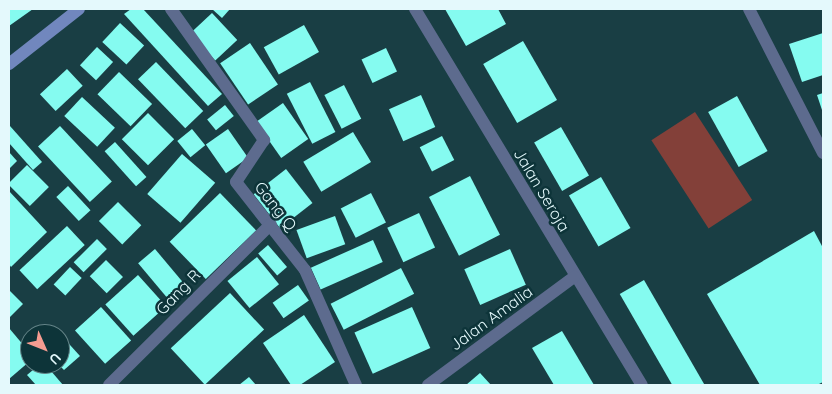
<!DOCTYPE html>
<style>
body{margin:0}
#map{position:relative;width:832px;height:394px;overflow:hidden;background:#193e44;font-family:Quicksand,sans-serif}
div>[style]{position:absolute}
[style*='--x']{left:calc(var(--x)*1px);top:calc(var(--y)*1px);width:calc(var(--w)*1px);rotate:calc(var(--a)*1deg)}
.green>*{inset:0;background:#834039;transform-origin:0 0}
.building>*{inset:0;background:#85fbf0;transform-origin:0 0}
.street>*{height:12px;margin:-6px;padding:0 6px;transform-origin:6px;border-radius:6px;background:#5d6b8e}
.secondary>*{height:12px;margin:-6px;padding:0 6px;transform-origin:6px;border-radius:6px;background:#7187be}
span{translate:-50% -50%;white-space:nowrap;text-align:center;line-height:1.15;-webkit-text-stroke:5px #0d3439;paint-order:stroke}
.street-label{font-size:16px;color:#e4f9fc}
.frame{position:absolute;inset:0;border:10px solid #e4f9fc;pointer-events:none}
.north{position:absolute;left:20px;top:324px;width:50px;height:50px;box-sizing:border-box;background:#0d3439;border:1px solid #638387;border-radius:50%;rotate:134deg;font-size:14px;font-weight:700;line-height:20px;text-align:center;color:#e4f9fc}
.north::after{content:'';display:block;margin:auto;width:18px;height:22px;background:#f59c91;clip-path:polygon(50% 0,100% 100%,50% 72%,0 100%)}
</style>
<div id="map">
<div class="green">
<i style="left:695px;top:112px;width:105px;height:52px;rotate:57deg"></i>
</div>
<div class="building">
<i style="clip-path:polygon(9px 9px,33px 9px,9px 26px)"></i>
<i style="clip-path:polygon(131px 9px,143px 9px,222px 94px,208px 106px,124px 14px)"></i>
<i style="clip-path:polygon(212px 9px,230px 9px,222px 18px)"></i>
<i style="clip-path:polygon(445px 9px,498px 9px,506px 24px,466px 46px)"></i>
<i style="left:212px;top:13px;width:37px;height:30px;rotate:47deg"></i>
<i style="left:120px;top:23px;width:33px;height:26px;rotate:43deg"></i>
<i style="left:304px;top:25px;width:31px;height:46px;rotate:61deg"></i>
<i style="clip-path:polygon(823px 33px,823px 75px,802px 82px,789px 44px)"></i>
<i style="left:523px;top:41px;width:68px;height:46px;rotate:60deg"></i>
<i style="left:250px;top:43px;width:50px;height:36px;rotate:56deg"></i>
<i style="left:97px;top:47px;width:22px;height:25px;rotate:43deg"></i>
<i style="left:386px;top:48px;width:26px;height:27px;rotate:65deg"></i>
<i style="left:156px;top:62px;width:68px;height:25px;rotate:46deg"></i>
<i style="left:67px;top:69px;width:23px;height:37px;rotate:47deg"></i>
<i style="left:119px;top:72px;width:46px;height:31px;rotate:44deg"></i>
<i style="left:310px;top:82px;width:56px;height:26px;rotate:63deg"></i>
<i style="left:344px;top:85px;width:38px;height:22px;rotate:63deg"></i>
<i style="clip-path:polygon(823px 93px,823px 113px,817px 95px)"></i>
<i style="left:421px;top:95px;width:35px;height:35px;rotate:66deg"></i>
<i style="left:737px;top:96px;width:63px;height:33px;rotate:61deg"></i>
<i style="left:82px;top:97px;width:45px;height:26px;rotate:43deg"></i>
<i style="left:283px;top:103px;width:44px;height:33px;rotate:55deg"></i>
<i style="left:225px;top:105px;width:14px;height:23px;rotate:51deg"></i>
<i style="left:148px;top:113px;width:37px;height:37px;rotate:45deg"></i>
<i style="clip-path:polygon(10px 126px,42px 162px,33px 170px,9px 143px)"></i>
<i style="left:60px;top:126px;width:76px;height:30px;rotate:47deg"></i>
<i style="left:561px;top:127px;width:56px;height:31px;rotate:60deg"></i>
<i style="left:192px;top:129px;width:21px;height:19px;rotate:51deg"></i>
<i style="left:228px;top:129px;width:35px;height:27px;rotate:55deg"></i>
<i style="left:353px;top:132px;width:35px;height:58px;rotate:59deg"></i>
<i style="left:442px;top:136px;width:27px;height:25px;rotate:63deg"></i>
<i style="left:115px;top:142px;width:47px;height:14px;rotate:48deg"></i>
<i style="clip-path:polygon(9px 152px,17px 161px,9px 169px)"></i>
<i style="left:182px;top:154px;width:44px;height:53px;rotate:41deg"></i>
<i style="left:27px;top:165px;width:31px;height:27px;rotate:45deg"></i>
<i style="left:286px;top:169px;width:43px;height:41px;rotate:52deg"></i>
<i style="left:470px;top:176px;width:66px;height:46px;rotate:63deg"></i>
<i style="left:601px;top:177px;width:59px;height:37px;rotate:60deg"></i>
<i style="left:68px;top:186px;width:33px;height:16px;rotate:47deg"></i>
<i style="clip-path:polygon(9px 191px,47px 232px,11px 267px,9px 264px)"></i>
<i style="left:220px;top:193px;width:52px;height:70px;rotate:46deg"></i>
<i style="left:371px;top:193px;width:33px;height:34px;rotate:63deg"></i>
<i style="left:118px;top:202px;width:33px;height:27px;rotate:45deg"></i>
<i style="left:419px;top:213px;width:38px;height:35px;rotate:65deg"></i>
<i style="left:335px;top:216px;width:30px;height:41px;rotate:70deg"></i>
<i style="left:67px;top:226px;width:26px;height:65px;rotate:47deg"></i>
<i style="clip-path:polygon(814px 231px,823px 248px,823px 382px,817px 385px,760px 385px,707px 294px)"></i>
<i style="left:97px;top:239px;width:14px;height:33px;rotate:45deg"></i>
<i style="left:373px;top:240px;width:24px;height:68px;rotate:66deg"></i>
<i style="left:268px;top:245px;width:29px;height:13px;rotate:49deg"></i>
<i style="left:155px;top:249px;width:47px;height:22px;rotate:50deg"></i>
<i style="left:510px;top:249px;width:39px;height:50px;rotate:66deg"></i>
<i style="left:257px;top:257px;width:35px;height:38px;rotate:51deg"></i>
<i style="left:106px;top:260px;width:24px;height:23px;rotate:45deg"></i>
<i style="left:70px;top:267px;width:16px;height:24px;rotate:43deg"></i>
<i style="left:401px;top:268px;width:29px;height:79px;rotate:63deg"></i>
<i style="left:138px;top:275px;width:42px;height:44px;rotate:48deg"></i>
<i style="left:644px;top:280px;width:121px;height:28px;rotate:60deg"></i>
<i style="left:298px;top:285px;width:19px;height:31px;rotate:55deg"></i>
<i style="clip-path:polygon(9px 290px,23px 304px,9px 318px)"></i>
<i style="left:230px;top:293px;width:50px;height:81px;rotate:47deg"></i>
<i style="left:101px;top:307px;width:45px;height:35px;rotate:48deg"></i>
<i style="left:412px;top:307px;width:45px;height:63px;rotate:66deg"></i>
<i style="clip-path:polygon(304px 315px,335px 362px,300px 385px,291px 385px,263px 343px)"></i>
<i style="clip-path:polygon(9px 328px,30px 353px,30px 361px,9px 379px)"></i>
<i style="clip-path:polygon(562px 331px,594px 385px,554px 385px,532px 348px)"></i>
<i style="clip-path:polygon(60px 334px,80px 356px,64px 370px,58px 364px)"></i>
<i style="clip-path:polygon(40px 364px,45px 364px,63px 385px,36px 385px,27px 375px)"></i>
<i style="clip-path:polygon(480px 373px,491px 385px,466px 385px)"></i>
<i style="clip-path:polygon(249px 377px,256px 385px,239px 385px)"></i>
</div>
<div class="street">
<i style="--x:171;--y:9;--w:161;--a:54.6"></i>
<i style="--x:264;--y:140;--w:50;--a:123.7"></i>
<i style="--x:236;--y:182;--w:112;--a:51.9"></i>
<i style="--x:305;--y:270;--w:126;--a:66.1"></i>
<i style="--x:415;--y:9;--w:439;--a:58.9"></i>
<i style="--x:749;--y:9;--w:162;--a:62.8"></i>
<i style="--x:109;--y:385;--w:228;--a:-44.8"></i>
<i style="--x:428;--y:385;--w:182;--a:-36.5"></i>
</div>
<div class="secondary">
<i style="--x:9;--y:64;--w:89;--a:-38.2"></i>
</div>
<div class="street-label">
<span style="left:542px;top:190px;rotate:59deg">Jalan Seroja</span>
<span style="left:276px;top:206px;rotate:52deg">Gang Q</span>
<span style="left:178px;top:292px;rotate:-46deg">Gang R</span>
<span style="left:491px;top:318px;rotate:-36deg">Jalan Amalia</span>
</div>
<div class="frame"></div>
<div class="north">U</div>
</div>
